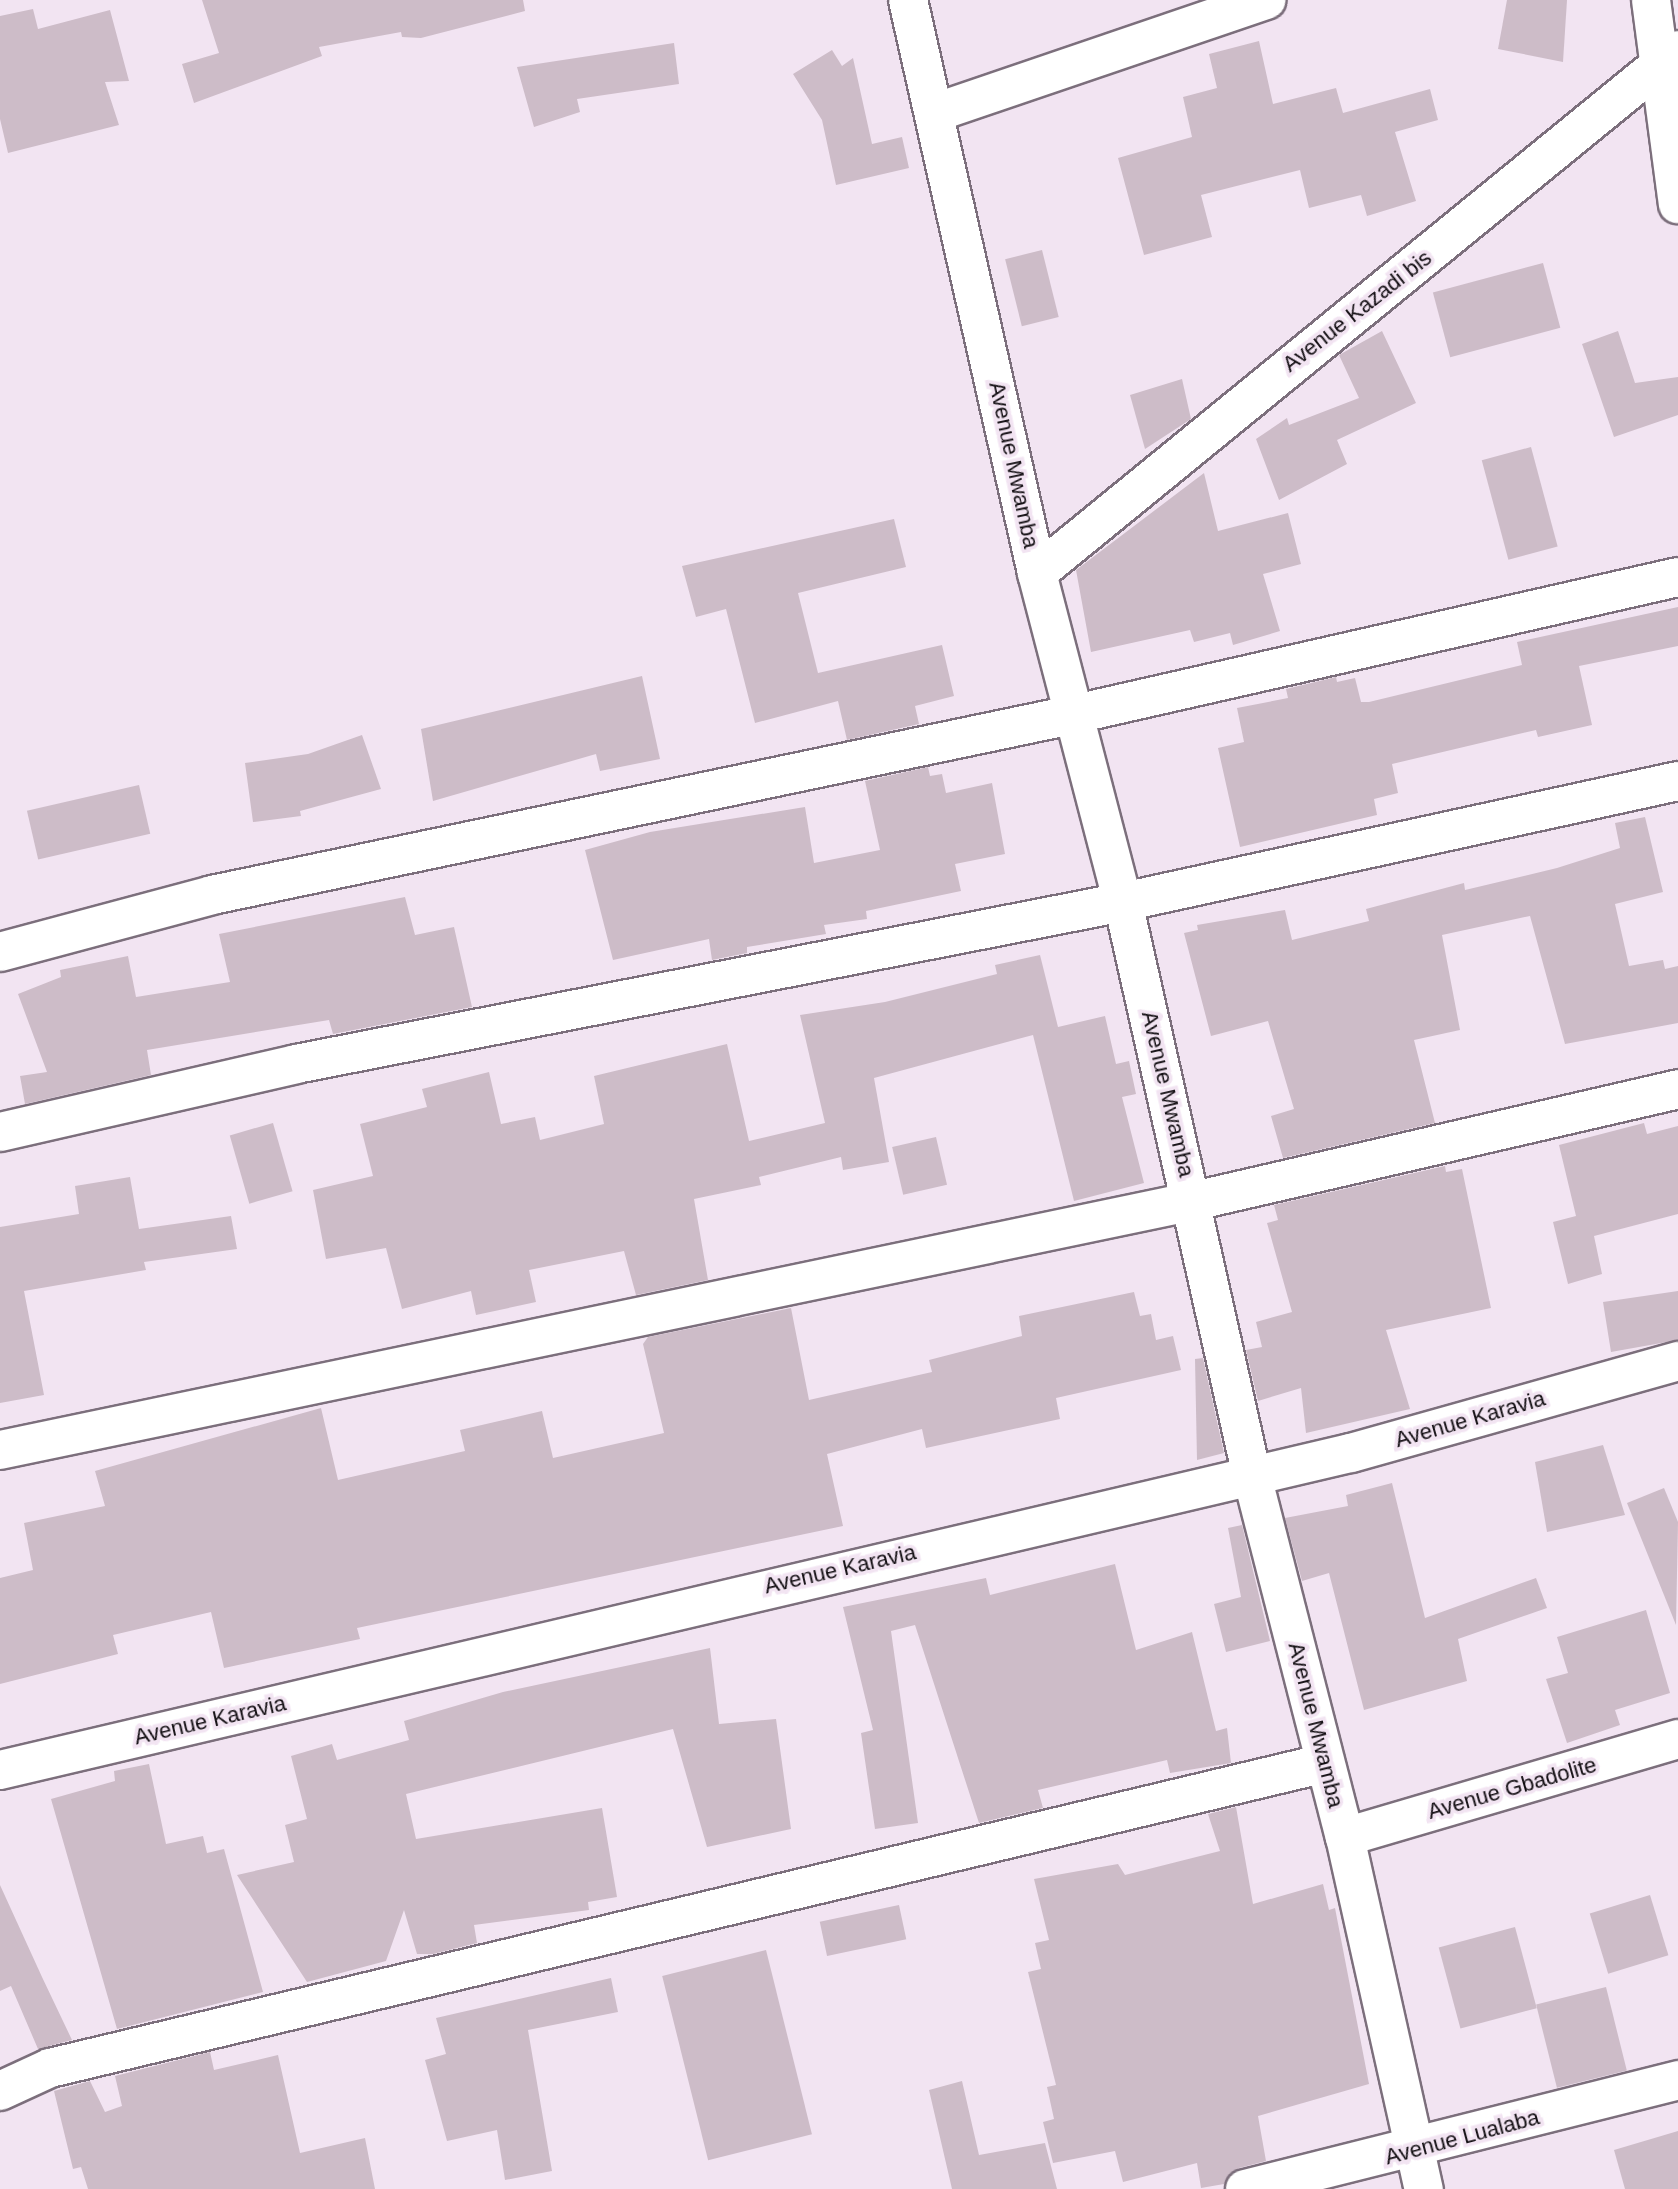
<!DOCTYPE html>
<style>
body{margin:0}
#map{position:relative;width:1678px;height:2189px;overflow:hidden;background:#f2e4f2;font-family:Arial,sans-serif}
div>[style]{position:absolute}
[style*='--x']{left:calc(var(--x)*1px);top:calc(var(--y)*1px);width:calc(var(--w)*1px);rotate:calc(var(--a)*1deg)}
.building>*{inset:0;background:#cdbcc8;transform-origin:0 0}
.roads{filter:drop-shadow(2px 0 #7c6f7c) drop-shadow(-2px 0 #7c6f7c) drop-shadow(0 2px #7c6f7c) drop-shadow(0 -2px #7c6f7c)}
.minor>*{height:38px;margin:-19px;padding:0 19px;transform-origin:19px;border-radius:19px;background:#fff}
span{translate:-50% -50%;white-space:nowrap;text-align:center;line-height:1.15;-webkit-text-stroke:7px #f2e4f2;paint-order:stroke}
.street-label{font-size:22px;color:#120e12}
</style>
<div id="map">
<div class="building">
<i style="clip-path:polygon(202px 0,523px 0,525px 11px,421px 38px,402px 37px,401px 32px,319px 47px,322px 56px,194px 103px,182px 64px,219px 53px)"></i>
<i style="clip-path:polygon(1507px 0,1567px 0,1563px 62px,1498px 49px)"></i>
<i style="clip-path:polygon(33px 9px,38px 29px,110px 10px,129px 81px,105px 82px,119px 125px,8px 153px,0 119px,0 16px)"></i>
<i style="clip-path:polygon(1259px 41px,1273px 104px,1336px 88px,1343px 113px,1430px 89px,1438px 120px,1395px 132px,1416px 201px,1367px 216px,1361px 195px,1309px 208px,1300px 170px,1201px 195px,1212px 237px,1144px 255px,1118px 158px,1192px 137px,1183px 97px,1217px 88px,1209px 54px)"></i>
<i style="clip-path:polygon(674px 43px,679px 84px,577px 99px,580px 112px,534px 127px,517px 67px)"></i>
<i style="clip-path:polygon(832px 50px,842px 66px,853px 58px,872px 144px,902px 137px,909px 168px,836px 185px,822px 120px,793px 74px)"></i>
<i style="left:1042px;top:250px;width:69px;height:38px;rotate:76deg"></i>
<i style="left:1543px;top:263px;width:67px;height:114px;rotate:75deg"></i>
<i style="clip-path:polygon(1382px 331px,1416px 403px,1337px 440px,1347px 464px,1279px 500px,1256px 439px,1287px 418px,1289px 425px,1359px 398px,1339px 355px)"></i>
<i style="clip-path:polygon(1618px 331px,1635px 383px,1678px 377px,1678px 415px,1614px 437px,1582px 344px)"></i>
<i style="clip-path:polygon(1182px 379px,1191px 419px,1145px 449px,1130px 395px)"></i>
<i style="left:1531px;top:447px;width:103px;height:51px;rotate:75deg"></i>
<i style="clip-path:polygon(1204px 473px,1218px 531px,1288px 513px,1301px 564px,1263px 574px,1280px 631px,1233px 645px,1230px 633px,1194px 642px,1190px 630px,1091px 652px,1076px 570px)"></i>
<i style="clip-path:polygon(894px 519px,906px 567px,798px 593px,818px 673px,942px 645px,954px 696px,915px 706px,919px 724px,847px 740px,838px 701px,755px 723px,726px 609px,696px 617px,682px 566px)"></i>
<i style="clip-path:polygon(1678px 607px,1678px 646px,1579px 666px,1592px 725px,1538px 737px,1536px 730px,1392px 764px,1398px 793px,1374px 799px,1377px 815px,1240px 847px,1218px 748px,1244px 742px,1237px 708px,1288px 698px,1286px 689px,1336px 677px,1337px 682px,1355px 678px,1361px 702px,1369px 702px,1522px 665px,1517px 642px)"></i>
<i style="clip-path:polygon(642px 676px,660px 759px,600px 771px,596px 754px,433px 801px,421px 729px)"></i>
<i style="clip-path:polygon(362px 735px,381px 789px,300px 811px,301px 816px,253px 822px,245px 763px,308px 754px)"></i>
<i style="clip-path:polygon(928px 767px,930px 776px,942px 774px,946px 793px,992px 783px,1005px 854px,955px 864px,961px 891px,866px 911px,867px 919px,824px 925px,826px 934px,747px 947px,747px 953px,712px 960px,709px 939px,613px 960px,585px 850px,650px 832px,805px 807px,814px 863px,880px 850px,865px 781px)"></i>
<i style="left:139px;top:785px;width:50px;height:115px;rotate:77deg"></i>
<i style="clip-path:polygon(1645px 817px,1663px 892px,1615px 904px,1629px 966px,1663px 960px,1665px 969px,1678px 966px,1678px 1023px,1565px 1044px,1530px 916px,1442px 935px,1460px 1030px,1414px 1040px,1435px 1123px,1283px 1158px,1271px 1116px,1294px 1109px,1268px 1021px,1211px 1036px,1184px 933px,1198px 930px,1197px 925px,1285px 910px,1292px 940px,1369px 921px,1366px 909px,1464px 883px,1465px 890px,1557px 868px,1620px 848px,1615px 823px)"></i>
<i style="clip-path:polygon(405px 897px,415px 935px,454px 927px,472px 1007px,333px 1034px,329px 1020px,147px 1050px,151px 1075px,25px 1104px,20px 1076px,47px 1072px,18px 994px,61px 977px,60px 970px,128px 956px,136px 997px,230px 982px,219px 934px)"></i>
<i style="clip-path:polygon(1040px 955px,1058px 1027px,1105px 1016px,1116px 1064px,1129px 1061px,1136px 1094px,1122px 1097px,1144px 1183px,1074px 1201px,1033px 1035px,874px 1078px,889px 1162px,843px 1170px,841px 1157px,759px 1177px,761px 1185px,694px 1199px,708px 1280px,636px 1295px,624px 1251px,529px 1270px,536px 1302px,476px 1315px,471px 1291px,402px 1309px,386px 1248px,326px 1259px,313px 1190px,373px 1176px,360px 1124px,427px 1107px,422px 1089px,489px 1072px,501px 1124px,535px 1117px,540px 1140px,604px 1124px,594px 1076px,727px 1044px,749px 1141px,825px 1123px,800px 1015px,885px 1002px,997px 974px,995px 965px)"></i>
<i style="left:273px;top:1123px;width:71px;height:45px;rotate:74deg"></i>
<i style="clip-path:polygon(1644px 1123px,1647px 1134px,1678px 1126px,1678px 1214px,1594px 1236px,1602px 1274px,1568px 1284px,1553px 1222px,1576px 1216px,1559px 1145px)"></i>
<i style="left:936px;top:1137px;width:49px;height:45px;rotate:77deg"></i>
<i style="clip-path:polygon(1445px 1166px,1446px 1172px,1462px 1169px,1491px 1308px,1386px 1330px,1410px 1409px,1306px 1433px,1301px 1388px,1258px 1401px,1246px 1350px,1262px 1347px,1256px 1322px,1292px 1312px,1267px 1223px,1278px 1220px,1274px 1205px)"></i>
<i style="clip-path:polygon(130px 1177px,139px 1229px,231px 1216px,237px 1249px,144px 1262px,146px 1270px,24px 1291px,44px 1395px,0 1403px,0 1227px,79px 1214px,75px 1186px)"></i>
<i style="clip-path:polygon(1678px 1291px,1678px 1340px,1611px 1352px,1603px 1302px)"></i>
<i style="clip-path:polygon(1134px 1292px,1140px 1316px,1151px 1314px,1156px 1340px,1173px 1336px,1181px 1370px,1056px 1398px,1060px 1419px,926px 1448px,922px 1429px,827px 1454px,843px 1526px,357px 1628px,360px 1639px,224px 1668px,211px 1612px,113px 1635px,118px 1654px,0 1684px,0 1578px,33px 1570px,24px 1523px,105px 1506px,95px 1471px,321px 1408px,338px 1480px,465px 1451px,460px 1430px,542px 1411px,553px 1458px,664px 1433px,643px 1344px,648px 1337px,791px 1308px,809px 1400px,932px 1372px,929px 1360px,1022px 1336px,1019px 1316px)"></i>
<i style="clip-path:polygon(1203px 1358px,1224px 1453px,1197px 1460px,1195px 1359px)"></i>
<i style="clip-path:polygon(1603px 1445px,1625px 1515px,1547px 1532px,1535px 1462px)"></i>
<i style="clip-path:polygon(1392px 1483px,1425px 1618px,1536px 1578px,1547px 1608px,1458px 1639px,1467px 1681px,1364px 1710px,1329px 1573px,1302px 1581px,1285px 1518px,1348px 1506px,1346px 1495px)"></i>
<i style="clip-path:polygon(1664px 1488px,1678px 1522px,1676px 1625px,1627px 1503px)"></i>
<i style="clip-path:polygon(1242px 1525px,1270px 1641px,1226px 1652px,1214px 1604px,1241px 1597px,1228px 1528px)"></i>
<i style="clip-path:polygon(1115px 1564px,1136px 1650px,1192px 1632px,1216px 1731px,1227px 1728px,1231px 1763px,1170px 1773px,1167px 1760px,1038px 1790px,1043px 1808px,979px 1823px,915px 1625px,891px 1631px,918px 1823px,875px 1829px,861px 1733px,873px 1730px,843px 1607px,986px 1578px,990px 1595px)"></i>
<i style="clip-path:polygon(1646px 1610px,1670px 1693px,1615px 1710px,1620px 1725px,1567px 1743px,1546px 1679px,1568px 1673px,1557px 1637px)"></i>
<i style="clip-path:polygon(710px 1648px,719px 1724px,776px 1719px,791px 1829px,707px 1847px,673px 1729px,406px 1794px,416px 1839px,602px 1808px,617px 1897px,588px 1902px,589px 1910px,474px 1925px,477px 1943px,433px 1954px,417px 1954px,404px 1910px,386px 1961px,307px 1982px,237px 1875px,294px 1862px,285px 1825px,307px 1819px,291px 1756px,332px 1744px,337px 1760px,409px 1740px,404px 1721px,503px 1692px)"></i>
<i style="clip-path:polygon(149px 1764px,166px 1844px,203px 1836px,207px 1853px,224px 1849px,263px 1992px,117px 2029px,51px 1799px,115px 1781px,114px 1771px)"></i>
<i style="clip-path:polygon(1236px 1807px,1253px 1904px,1323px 1884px,1329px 1910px,1335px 1908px,1369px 2084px,1258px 2116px,1266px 2161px,1239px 2168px,1224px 2184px,1201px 2188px,1197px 2163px,1123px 2182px,1115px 2151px,1053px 2163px,1043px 2122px,1054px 2119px,1047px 2087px,1056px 2085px,1028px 1972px,1041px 1969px,1035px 1943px,1049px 1940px,1034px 1879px,1118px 1864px,1125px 1875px,1220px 1851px,1208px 1814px)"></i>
<i style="clip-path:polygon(0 1885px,42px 1977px,72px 2040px,38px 2049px,11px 1986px,0 1991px)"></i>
<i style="left:1650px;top:1895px;width:63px;height:63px;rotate:73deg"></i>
<i style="left:899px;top:1905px;width:35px;height:81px;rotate:78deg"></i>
<i style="left:1515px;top:1927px;width:84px;height:79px;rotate:75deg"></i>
<i style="left:766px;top:1950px;width:190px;height:107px;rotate:76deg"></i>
<i style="clip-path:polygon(611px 1978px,618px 2012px,528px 2030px,552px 2171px,505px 2180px,497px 2130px,447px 2141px,425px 2060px,446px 2054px,436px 2018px)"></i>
<i style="left:1606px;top:1987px;width:86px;height:72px;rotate:76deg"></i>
<i style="clip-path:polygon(210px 2052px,214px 2070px,278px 2055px,300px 2153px,365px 2138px,375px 2189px,88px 2189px,81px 2167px,73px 2169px,54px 2091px,90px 2081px,105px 2112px,122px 2106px,115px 2076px)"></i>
<i style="clip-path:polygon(962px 2081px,979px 2155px,1045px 2143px,1057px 2189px,952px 2189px,929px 2090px)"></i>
<i style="clip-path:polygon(1678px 2131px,1678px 2189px,1625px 2189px,1614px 2150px)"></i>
</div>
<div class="roads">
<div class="minor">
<i style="--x:908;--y:0;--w:587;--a:77.31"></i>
<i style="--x:1037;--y:573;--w:340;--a:75.4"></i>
<i style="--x:1123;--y:902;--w:584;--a:77.34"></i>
<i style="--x:1251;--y:1472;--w:377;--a:75.6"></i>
<i style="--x:1345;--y:1837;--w:361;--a:77.4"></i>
<i style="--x:1651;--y:0;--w:206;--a:82.5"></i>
<i style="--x:937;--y:112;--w:348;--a:-18.8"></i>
<i style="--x:1037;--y:573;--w:827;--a:-39.21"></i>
<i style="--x:0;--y:952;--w:220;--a:-15"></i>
<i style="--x:212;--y:895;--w:878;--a:-11.83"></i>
<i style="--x:1071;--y:715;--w:622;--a:-12.81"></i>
<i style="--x:0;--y:1132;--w:304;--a:-12.9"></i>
<i style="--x:296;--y:1064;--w:843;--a:-11.08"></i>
<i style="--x:1123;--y:902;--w:568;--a:-12.3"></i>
<i style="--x:0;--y:1450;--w:1220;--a:-11.78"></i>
<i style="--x:1194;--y:1201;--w:497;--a:-13"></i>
<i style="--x:0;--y:1770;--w:1388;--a:-13.21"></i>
<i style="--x:1351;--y:1453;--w:340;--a:-15.7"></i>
<i style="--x:1345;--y:1837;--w:347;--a:-16.4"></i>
<i style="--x:0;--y:2091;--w:55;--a:-24.7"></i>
<i style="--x:50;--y:2068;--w:1311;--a:-13.45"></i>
<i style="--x:1245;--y:2189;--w:447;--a:-14.1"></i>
</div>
</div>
<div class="street-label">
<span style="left:1357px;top:311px;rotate:-38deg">Avenue Kazadi bis</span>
<span style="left:1014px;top:465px;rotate:78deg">Avenue Mwamba</span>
<span style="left:1168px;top:1094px;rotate:77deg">Avenue Mwamba</span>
<span style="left:1470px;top:1419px;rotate:-16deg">Avenue Karavia</span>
<span style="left:840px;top:1569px;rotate:-13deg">Avenue Karavia</span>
<span style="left:210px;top:1720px;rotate:-13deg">Avenue Karavia</span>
<span style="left:1316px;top:1725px;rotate:76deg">Avenue Mwamba</span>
<span style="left:1512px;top:1788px;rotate:-16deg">Avenue Gbadolite</span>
<span style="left:1462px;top:2137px;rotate:-15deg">Avenue Lualaba</span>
</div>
</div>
